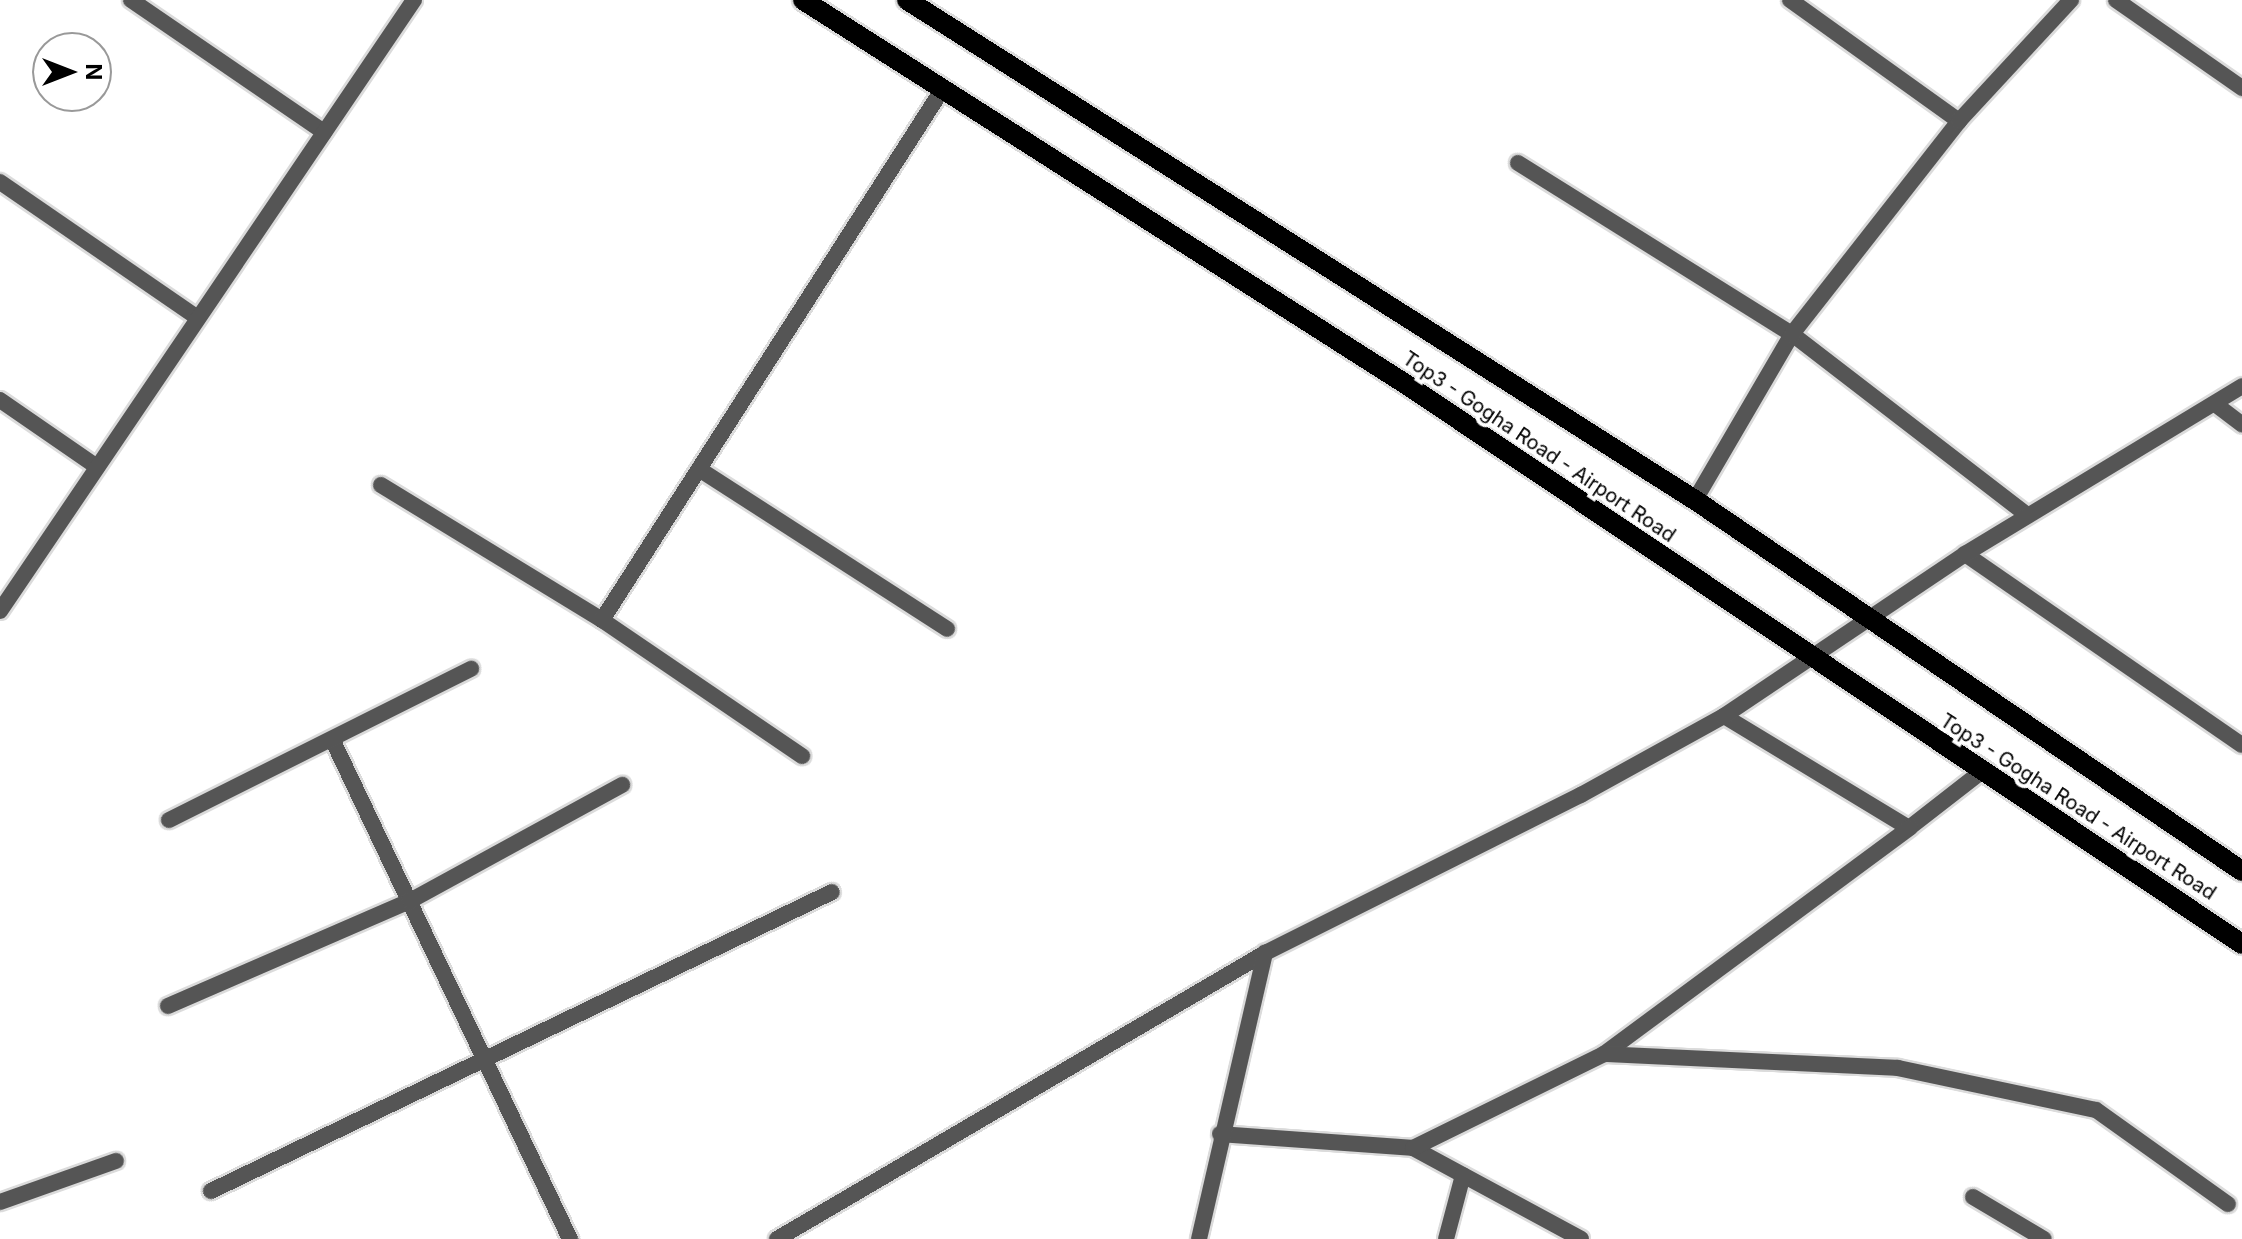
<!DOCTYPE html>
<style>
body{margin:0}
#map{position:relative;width:2242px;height:1239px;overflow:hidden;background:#fff;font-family:Inter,sans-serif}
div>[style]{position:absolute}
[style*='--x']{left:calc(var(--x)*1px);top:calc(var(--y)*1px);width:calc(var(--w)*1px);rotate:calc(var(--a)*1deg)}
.roads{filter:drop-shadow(2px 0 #dbdbdb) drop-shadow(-2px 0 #dbdbdb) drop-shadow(0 2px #dbdbdb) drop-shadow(0 -2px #dbdbdb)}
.lane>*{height:16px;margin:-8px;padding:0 8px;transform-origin:8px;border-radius:8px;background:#555}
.street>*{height:16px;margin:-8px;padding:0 8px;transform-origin:8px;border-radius:8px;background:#555}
.primary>*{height:20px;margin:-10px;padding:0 10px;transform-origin:10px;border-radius:10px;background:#000}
span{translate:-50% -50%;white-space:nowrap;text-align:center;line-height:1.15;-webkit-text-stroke:8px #fff;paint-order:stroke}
.street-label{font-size:20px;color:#000}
.north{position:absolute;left:32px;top:32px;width:80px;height:80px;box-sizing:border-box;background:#fff;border:2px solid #999;border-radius:50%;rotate:90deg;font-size:22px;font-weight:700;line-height:32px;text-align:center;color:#000}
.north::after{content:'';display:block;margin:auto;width:28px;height:36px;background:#000;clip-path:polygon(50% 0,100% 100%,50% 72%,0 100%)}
</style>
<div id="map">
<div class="roads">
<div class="lane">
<i style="--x:699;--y:469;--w:295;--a:32.8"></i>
<i style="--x:381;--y:485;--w:259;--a:31.4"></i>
<i style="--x:602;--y:620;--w:242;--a:34.2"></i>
<i style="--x:602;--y:620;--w:630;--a:-57.32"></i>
</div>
<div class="street">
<i style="--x:131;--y:0;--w:234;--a:34.4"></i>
<i style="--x:1790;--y:0;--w:208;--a:35.6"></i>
<i style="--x:2116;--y:0;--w:154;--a:34.9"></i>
<i style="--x:1518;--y:163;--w:323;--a:32"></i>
<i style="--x:1792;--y:334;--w:297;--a:37.6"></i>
<i style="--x:0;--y:182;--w:240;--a:34.5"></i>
<i style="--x:0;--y:400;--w:118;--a:34.6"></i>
<i style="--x:2215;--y:404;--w:34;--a:37"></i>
<i style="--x:1695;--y:500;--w:192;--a:-59.7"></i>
<i style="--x:1792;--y:334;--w:271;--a:-51.9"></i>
<i style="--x:1959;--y:121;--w:165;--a:-47.2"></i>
<i style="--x:1965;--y:554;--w:336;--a:34.6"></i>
<i style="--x:0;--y:611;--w:738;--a:-55.88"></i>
<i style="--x:1724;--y:716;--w:216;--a:31.2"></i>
<i style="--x:1909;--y:828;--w:91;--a:-37.9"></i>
<i style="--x:332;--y:739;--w:554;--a:64.55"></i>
<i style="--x:169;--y:820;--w:338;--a:-26.6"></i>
<i style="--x:168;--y:1006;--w:264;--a:-23.5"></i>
<i style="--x:410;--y:901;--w:242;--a:-28.7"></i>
<i style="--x:1604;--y:1054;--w:380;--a:-36.5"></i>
<i style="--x:1220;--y:1134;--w:194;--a:4.1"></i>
<i style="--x:1413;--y:1148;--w:191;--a:28.4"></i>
<i style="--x:1413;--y:1148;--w:213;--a:-26.2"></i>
<i style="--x:1604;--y:1054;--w:294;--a:2.7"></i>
<i style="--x:1898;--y:1068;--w:202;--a:12"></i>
<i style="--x:2096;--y:1110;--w:162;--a:35.5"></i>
<i style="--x:211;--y:1191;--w:689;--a:-25.71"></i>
<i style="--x:1973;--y:1197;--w:82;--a:30.6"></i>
<i style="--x:0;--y:1202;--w:123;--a:-19.5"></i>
<i style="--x:777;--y:1239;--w:566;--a:-30.37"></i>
<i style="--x:1265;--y:953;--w:353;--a:-26.6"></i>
<i style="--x:1581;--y:795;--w:163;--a:-28.9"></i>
<i style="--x:1724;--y:716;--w:290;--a:-33.9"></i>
<i style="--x:1965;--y:554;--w:324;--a:-31.2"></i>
<i style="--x:1199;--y:1239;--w:294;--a:-77"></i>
<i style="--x:1446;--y:1239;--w:66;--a:-75.1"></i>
</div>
<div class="primary">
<i style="--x:803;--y:0;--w:713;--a:32.51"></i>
<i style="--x:1404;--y:383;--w:1008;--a:33.8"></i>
<i style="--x:907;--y:0;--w:933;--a:32.4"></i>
<i style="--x:1695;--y:500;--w:661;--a:34.15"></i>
</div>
</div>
<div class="street-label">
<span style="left:1539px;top:447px;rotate:34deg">Top3 - Gogha Road - Airport Road</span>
<span style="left:2078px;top:807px;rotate:33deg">Top3 - Gogha Road - Airport Road</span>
</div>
<div class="north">N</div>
</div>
